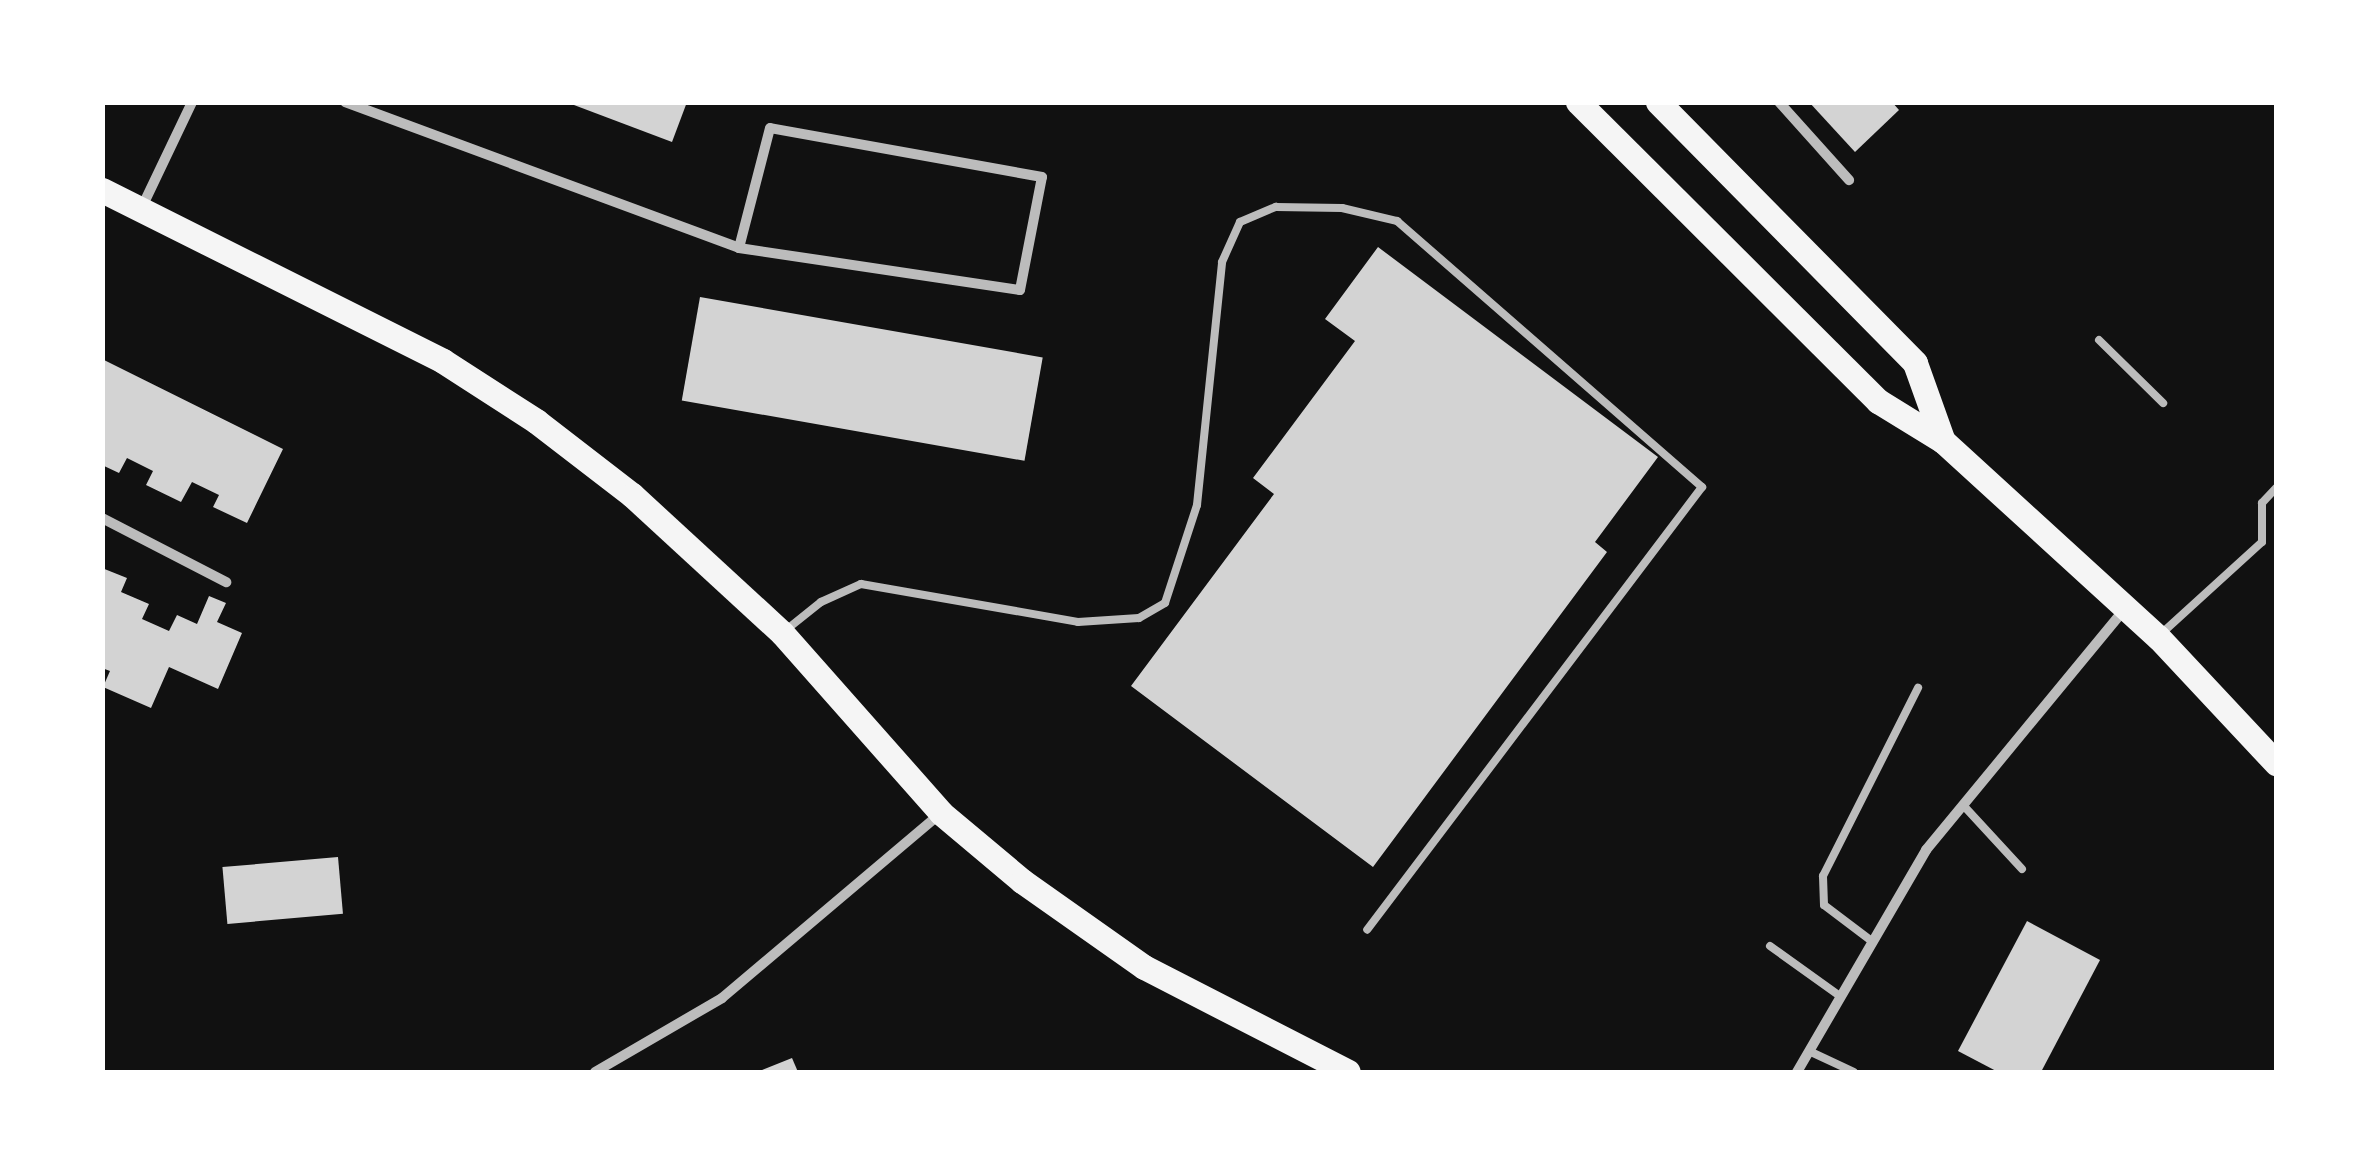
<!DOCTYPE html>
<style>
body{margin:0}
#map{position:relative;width:2379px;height:1175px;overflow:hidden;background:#111;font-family:"IBM Plex Sans",sans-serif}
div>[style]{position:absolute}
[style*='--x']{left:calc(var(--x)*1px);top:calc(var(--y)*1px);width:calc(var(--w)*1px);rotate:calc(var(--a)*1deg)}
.building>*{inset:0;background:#d3d3d3;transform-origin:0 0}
.service>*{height:8px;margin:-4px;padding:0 4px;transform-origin:4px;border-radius:4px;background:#bcbcbc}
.minor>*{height:10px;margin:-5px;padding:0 5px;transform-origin:5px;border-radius:5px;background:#bcbcbc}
.primary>*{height:25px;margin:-12.5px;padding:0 12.5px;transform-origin:12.5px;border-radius:12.5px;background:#f5f5f5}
span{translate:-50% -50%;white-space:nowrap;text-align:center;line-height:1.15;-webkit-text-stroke:8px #fff;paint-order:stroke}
.frame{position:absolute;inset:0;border:105px solid #fff;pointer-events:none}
</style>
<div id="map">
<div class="building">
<i style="clip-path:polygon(566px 102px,687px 102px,672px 142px)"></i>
<i style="clip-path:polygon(1809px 102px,1892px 102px,1899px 110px,1855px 152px)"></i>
<i style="clip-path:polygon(1378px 247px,1658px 457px,1595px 542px,1607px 552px,1373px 867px,1131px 686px,1274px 494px,1253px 478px,1355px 341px,1325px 319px)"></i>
<i style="left:700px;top:297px;width:348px;height:105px;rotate:10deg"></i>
<i style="clip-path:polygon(102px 359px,283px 449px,247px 523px,213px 507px,219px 495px,192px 482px,181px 502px,146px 485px,153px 471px,127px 458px,119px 473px,102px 465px)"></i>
<i style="clip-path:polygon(102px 568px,127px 578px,121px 592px,149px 604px,142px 619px,169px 631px,177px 615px,197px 624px,209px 596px,226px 603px,217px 622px,242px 633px,218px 689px,169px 667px,151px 708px,103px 687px,110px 671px,102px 668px)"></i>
<i style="left:338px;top:857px;width:57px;height:116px;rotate:85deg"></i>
<i style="clip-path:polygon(2027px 921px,2100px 960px,2041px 1072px,1998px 1072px,1958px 1051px)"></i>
<i style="clip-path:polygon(792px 1058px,798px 1072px,757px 1072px)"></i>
</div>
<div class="service">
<i style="--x:2099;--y:340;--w:90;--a:44.5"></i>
<i style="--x:786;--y:630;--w:45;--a:-38.7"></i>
<i style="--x:821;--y:602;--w:44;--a:-24.2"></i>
<i style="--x:861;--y:584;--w:220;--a:9.9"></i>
<i style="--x:1078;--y:622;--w:61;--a:-3.8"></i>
<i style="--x:1139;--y:618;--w:30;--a:-30"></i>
<i style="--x:1165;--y:603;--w:103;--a:-71.9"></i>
<i style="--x:1197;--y:505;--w:244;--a:-84.1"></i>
<i style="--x:1222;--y:262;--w:44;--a:-65.8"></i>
<i style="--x:1240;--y:222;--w:39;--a:-23"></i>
<i style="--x:1276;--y:207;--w:66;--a:0.9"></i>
<i style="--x:1342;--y:208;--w:57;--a:13.3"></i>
<i style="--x:1397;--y:221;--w:405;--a:41.1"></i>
<i style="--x:1702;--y:487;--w:555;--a:127.1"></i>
<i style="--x:2162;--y:633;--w:135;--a:-42.3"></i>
<i style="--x:2262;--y:542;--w:39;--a:-90"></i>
<i style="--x:2262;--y:503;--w:21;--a:-47"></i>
<i style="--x:1963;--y:805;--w:87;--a:47.3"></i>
<i style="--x:1869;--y:939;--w:56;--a:-142.9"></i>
<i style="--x:1824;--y:905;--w:29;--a:-92"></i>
<i style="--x:1823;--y:876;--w:211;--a:-63.2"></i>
<i style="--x:1770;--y:946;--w:82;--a:35.6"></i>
<i style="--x:1811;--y:1052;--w:47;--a:24.9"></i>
</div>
<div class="minor">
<i style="--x:345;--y:102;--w:420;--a:20.3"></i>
<i style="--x:739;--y:248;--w:284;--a:8.5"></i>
<i style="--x:1020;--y:290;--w:115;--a:-79"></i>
<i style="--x:1042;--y:177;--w:276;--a:-169.8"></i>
<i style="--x:770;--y:128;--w:124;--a:104.5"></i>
<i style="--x:1779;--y:102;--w:105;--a:48.1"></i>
<i style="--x:142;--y:207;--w:116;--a:-64.5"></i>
<i style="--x:102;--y:518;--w:140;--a:27.3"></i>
<i style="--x:595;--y:1072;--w:147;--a:-30.2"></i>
<i style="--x:722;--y:998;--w:287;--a:-40.2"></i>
<i style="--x:1797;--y:1072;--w:257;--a:-59.8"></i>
<i style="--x:1926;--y:850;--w:313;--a:-50.5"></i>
</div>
<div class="primary">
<i style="--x:1578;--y:102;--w:424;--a:44.9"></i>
<i style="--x:1878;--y:401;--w:76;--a:31.6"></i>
<i style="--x:1943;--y:441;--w:291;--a:42.4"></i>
<i style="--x:2158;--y:637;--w:173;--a:46.9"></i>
<i style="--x:1658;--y:102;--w:366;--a:45.4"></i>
<i style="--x:1915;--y:363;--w:83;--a:70.3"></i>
<i style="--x:102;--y:190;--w:381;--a:26.6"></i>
<i style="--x:443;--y:361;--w:111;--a:32.8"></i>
<i style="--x:536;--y:421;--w:121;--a:37.6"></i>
<i style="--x:632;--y:495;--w:204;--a:42.6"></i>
<i style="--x:782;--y:633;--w:240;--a:48.5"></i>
<i style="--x:941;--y:813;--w:106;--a:40"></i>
<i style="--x:1022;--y:881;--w:149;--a:35.2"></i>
<i style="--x:1144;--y:967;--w:229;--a:27.2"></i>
</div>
<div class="frame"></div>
</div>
